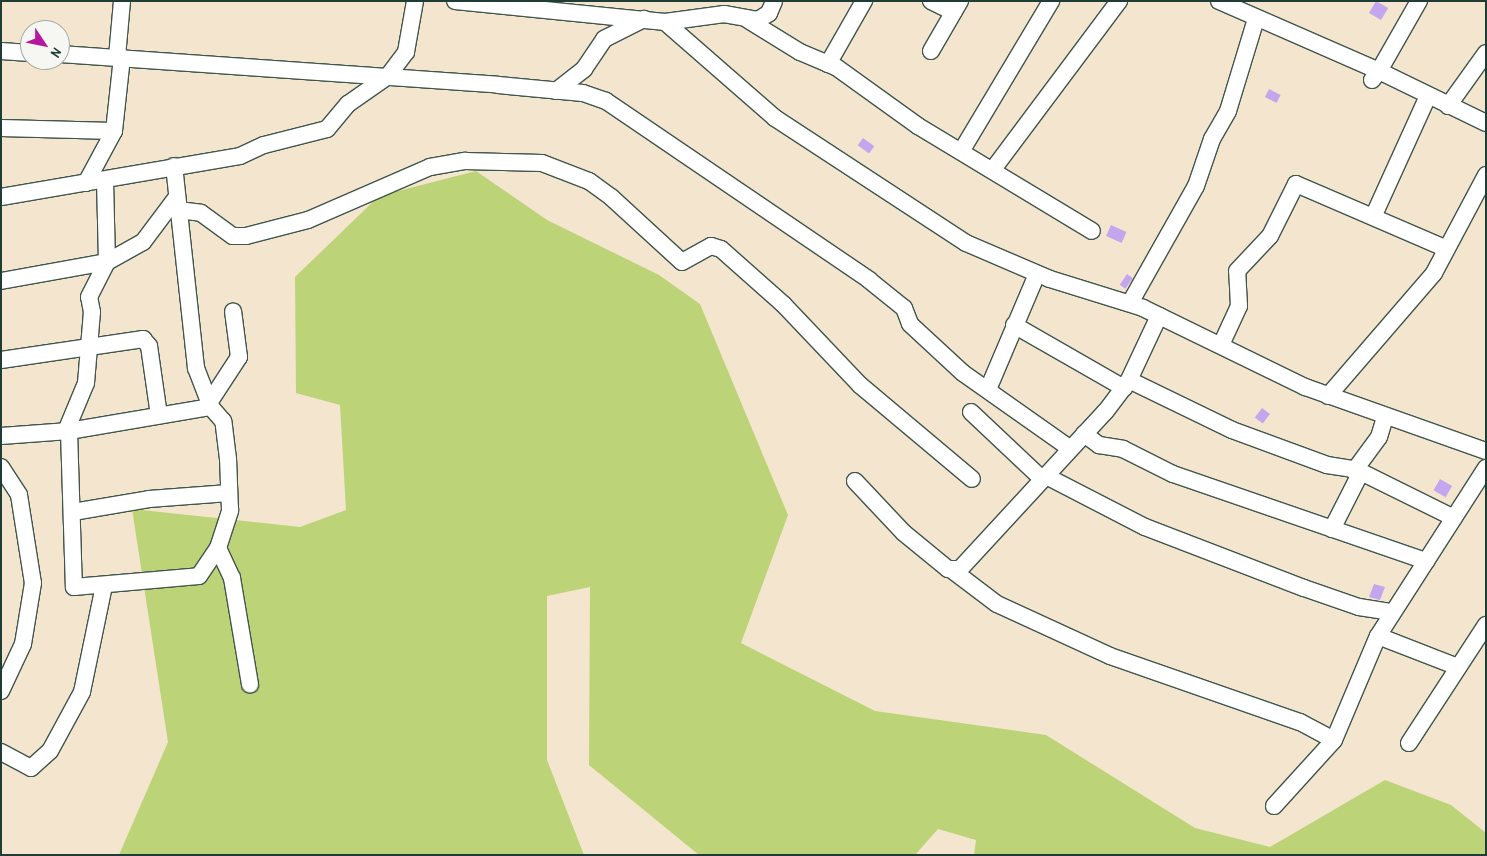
<!DOCTYPE html>
<style>
body{margin:0}
#map{position:relative;width:1487px;height:856px;overflow:hidden;background:#f4e5cf;font-family:"Patrick Hand",sans-serif}
div>[style]{position:absolute}
[style*='--x']{left:calc(var(--x)*1px);top:calc(var(--y)*1px);width:calc(var(--w)*1px);rotate:calc(var(--a)*1deg)}
.green>*{inset:0;background:#bcd377}
.building>*{inset:0;background:#c3a6ed;transform-origin:0 0}
.roads{filter:drop-shadow(1px 0 #3f564b) drop-shadow(-1px 0 #3f564b) drop-shadow(0 1px #3f564b) drop-shadow(0 -1px #3f564b)}
.minor>*{height:16px;margin:-8px;padding:0 8px;transform-origin:8px;border-radius:8px;background:#fff}
span{translate:-50% -50%;white-space:nowrap;text-align:center;line-height:1.15;-webkit-text-stroke:4px #f6f6f2;paint-order:stroke}
.frame{position:absolute;inset:0;border:2px solid #1f3d34;pointer-events:none}
.north{position:absolute;left:20px;top:20px;width:50px;height:50px;box-sizing:border-box;background:#f6f6f2;border:1px solid #a0aca6;border-radius:50%;rotate:124deg;font-size:14px;font-weight:700;line-height:20px;text-align:center;color:#1f3d34}
.north::after{content:'';display:block;margin:auto;width:18px;height:22px;background:#b5179e;clip-path:polygon(50% 0,100% 100%,50% 72%,0 100%)}
</style>
<div id="map">
<div class="green">
<i style="clip-path:polygon(476px 171px,547px 220px,659px 275px,700px 304px,788px 515px,741px 643px,875px 711px,1046px 735px,1195px 828px,1270px 847px,1385px 780px,1451px 805px,1486px 833px,1486px 855px,974px 855px,976px 840px,938px 829px,915px 855px,699px 855px,589px 765px,590px 587px,547px 596px,547px 760px,584px 855px,119px 855px,168px 742px,132px 509px,300px 527px,346px 510px,340px 405px,296px 393px,295px 277px,379px 196px)"></i>
</div>
<div class="building">
<i style="left:1376px;top:1px;width:14px;height:14px;rotate:30deg"></i>
<i style="left:1269px;top:89px;width:13px;height:9px;rotate:27deg"></i>
<i style="left:863px;top:138px;width:14px;height:9px;rotate:36deg"></i>
<i style="left:1111px;top:225px;width:17px;height:12px;rotate:24deg"></i>
<i style="left:1127px;top:274px;width:7px;height:13px;rotate:34deg"></i>
<i style="left:1262px;top:408px;width:10px;height:12px;rotate:37deg"></i>
<i style="left:1440px;top:479px;width:14px;height:13px;rotate:30deg"></i>
<i style="clip-path:polygon(1374px 584px,1385px 587px,1380px 600px,1369px 597px)"></i>
</div>
<div class="roads">
<div class="minor">
<i style="--x:455;--y:1;--w:211;--a:5.7"></i>
<i style="--x:665;--y:22;--w:60;--a:-7.7"></i>
<i style="--x:724;--y:14;--w:35;--a:10"></i>
<i style="--x:758;--y:20;--w:13;--a:-32"></i>
<i style="--x:769;--y:13;--w:13;--a:-67"></i>
<i style="--x:931;--y:1;--w:25;--a:26"></i>
<i style="--x:1219;--y:1;--w:175;--a:23.6"></i>
<i style="--x:1379;--y:71;--w:81;--a:-60.3"></i>
<i style="--x:748;--y:20;--w:61;--a:31.6"></i>
<i style="--x:800;--y:52;--w:39;--a:23"></i>
<i style="--x:836;--y:67;--w:101;--a:35.7"></i>
<i style="--x:918;--y:126;--w:203;--a:31.1"></i>
<i style="--x:665;--y:22;--w:146;--a:41.1"></i>
<i style="--x:775;--y:118;--w:228;--a:33.2"></i>
<i style="--x:966;--y:243;--w:91;--a:23.2"></i>
<i style="--x:1050;--y:279;--w:97;--a:17.3"></i>
<i style="--x:1143;--y:308;--w:180;--a:26"></i>
<i style="--x:1305;--y:387;--w:192;--a:19.5"></i>
<i style="--x:1;--y:51;--w:29;--a:4"></i>
<i style="--x:931;--y:51;--w:58;--a:-59.9"></i>
<i style="--x:60;--y:54;--w:439;--a:4"></i>
<i style="--x:498;--y:85;--w:85;--a:5.4"></i>
<i style="--x:583;--y:93;--w:24;--a:19"></i>
<i style="--x:606;--y:101;--w:318;--a:34.2"></i>
<i style="--x:869;--y:280;--w:45;--a:38.7"></i>
<i style="--x:904;--y:308;--w:17;--a:69"></i>
<i style="--x:910;--y:324;--w:72;--a:42.8"></i>
<i style="--x:963;--y:373;--w:128;--a:35.2"></i>
<i style="--x:117;--y:57;--w:56;--a:-84.9"></i>
<i style="--x:828;--y:64;--w:73;--a:-60.3"></i>
<i style="--x:1372;--y:80;--w:11;--a:-52"></i>
<i style="--x:1379;--y:71;--w:119;--a:25.9"></i>
<i style="--x:556;--y:91;--w:36;--a:-38"></i>
<i style="--x:584;--y:69;--w:36;--a:-56"></i>
<i style="--x:604;--y:39;--w:45;--a:-26.6"></i>
<i style="--x:1448;--y:106;--w:65;--a:-54.4"></i>
<i style="--x:1;--y:128;--w:113;--a:1.5"></i>
<i style="--x:962;--y:150;--w:174;--a:-59.1"></i>
<i style="--x:994;--y:168;--w:209;--a:-53.2"></i>
<i style="--x:86;--y:183;--w:59;--a:-61.7"></i>
<i style="--x:114;--y:131;--w:74;--a:-83.8"></i>
<i style="--x:1;--y:197;--w:242;--a:-9.7"></i>
<i style="--x:240;--y:156;--w:26;--a:-25"></i>
<i style="--x:264;--y:145;--w:65;--a:-14.3"></i>
<i style="--x:327;--y:129;--w:33;--a:-50"></i>
<i style="--x:348;--y:104;--w:49;--a:-35"></i>
<i style="--x:388;--y:76;--w:30;--a:-53"></i>
<i style="--x:406;--y:52;--w:52;--a:-80"></i>
<i style="--x:178;--y:210;--w:23;--a:7"></i>
<i style="--x:201;--y:213;--w:39;--a:36"></i>
<i style="--x:233;--y:236;--w:13;--a:0"></i>
<i style="--x:246;--y:236;--w:64;--a:-14.5"></i>
<i style="--x:308;--y:220;--w:133;--a:-23.5"></i>
<i style="--x:430;--y:167;--w:36;--a:-10"></i>
<i style="--x:465;--y:161;--w:77;--a:1.5"></i>
<i style="--x:542;--y:163;--w:50;--a:21"></i>
<i style="--x:589;--y:181;--w:27;--a:36"></i>
<i style="--x:611;--y:197;--w:96;--a:42.5"></i>
<i style="--x:682;--y:262;--w:33;--a:-29"></i>
<i style="--x:711;--y:246;--w:10;--a:17"></i>
<i style="--x:721;--y:249;--w:84;--a:41.6"></i>
<i style="--x:784;--y:305;--w:110;--a:46.5"></i>
<i style="--x:860;--y:385;--w:146;--a:40"></i>
<i style="--x:1374;--y:215;--w:131;--a:-65.6"></i>
<i style="--x:1;--y:281;--w:108;--a:-10.2"></i>
<i style="--x:107;--y:262;--w:41;--a:-29.1"></i>
<i style="--x:143;--y:242;--w:55;--a:-53.1"></i>
<i style="--x:1130;--y:303;--w:134;--a:-60.6"></i>
<i style="--x:1196;--y:186;--w:50;--a:-71.2"></i>
<i style="--x:1212;--y:139;--w:32;--a:-60"></i>
<i style="--x:1228;--y:111;--w:96;--a:-73.1"></i>
<i style="--x:1014;--y:325;--w:127;--a:29.8"></i>
<i style="--x:1221;--y:345;--w:43;--a:-65.2"></i>
<i style="--x:1239;--y:306;--w:35;--a:-93"></i>
<i style="--x:1237;--y:271;--w:48;--a:-46.7"></i>
<i style="--x:1270;--y:236;--w:58;--a:-63.4"></i>
<i style="--x:1296;--y:184;--w:164;--a:23.3"></i>
<i style="--x:1;--y:360;--w:144;--a:-8.4"></i>
<i style="--x:143;--y:339;--w:9;--a:49"></i>
<i style="--x:149;--y:346;--w:70;--a:81.8"></i>
<i style="--x:1129;--y:380;--w:114;--a:25.9"></i>
<i style="--x:1232;--y:430;--w:101;--a:20.2"></i>
<i style="--x:1327;--y:465;--w:30;--a:9"></i>
<i style="--x:1357;--y:470;--w:108;--a:26.3"></i>
<i style="--x:989;--y:387;--w:123;--a:-67"></i>
<i style="--x:1328;--y:396;--w:162;--a:-49.2"></i>
<i style="--x:1434;--y:273;--w:111;--a:-62"></i>
<i style="--x:209;--y:403;--w:55;--a:-56.9"></i>
<i style="--x:239;--y:357;--w:46;--a:-97.4"></i>
<i style="--x:971;--y:412;--w:98;--a:43.3"></i>
<i style="--x:66;--y:431;--w:52;--a:-67.4"></i>
<i style="--x:86;--y:383;--w:71;--a:-85.2"></i>
<i style="--x:92;--y:312;--w:15;--a:-101"></i>
<i style="--x:89;--y:297;--w:39;--a:-63"></i>
<i style="--x:107;--y:262;--w:82;--a:-91.4"></i>
<i style="--x:69;--y:431;--w:156;--a:88.2"></i>
<i style="--x:74;--y:587;--w:125;--a:-5"></i>
<i style="--x:199;--y:576;--w:34;--a:-56"></i>
<i style="--x:218;--y:548;--w:40;--a:-72"></i>
<i style="--x:230;--y:510;--w:51;--a:-92.2"></i>
<i style="--x:228;--y:459;--w:38;--a:-97"></i>
<i style="--x:223;--y:421;--w:18;--a:-131"></i>
<i style="--x:211;--y:407;--w:42;--a:-111"></i>
<i style="--x:196;--y:368;--w:203;--a:-96.2"></i>
<i style="--x:1084;--y:434;--w:19;--a:36"></i>
<i style="--x:1099;--y:445;--w:24;--a:9"></i>
<i style="--x:1123;--y:449;--w:56;--a:26.6"></i>
<i style="--x:1173;--y:474;--w:268;--a:19"></i>
<i style="--x:1;--y:436;--w:68;--a:-4.2"></i>
<i style="--x:69;--y:431;--w:144;--a:-9.6"></i>
<i style="--x:1;--y:467;--w:33;--a:57"></i>
<i style="--x:19;--y:495;--w:89;--a:81"></i>
<i style="--x:33;--y:583;--w:62;--a:99.3"></i>
<i style="--x:23;--y:644;--w:52;--a:115.1"></i>
<i style="--x:1354;--y:471;--w:42;--a:-53.7"></i>
<i style="--x:1379;--y:437;--w:21;--a:-73"></i>
<i style="--x:1046;--y:476;--w:111;--a:27.3"></i>
<i style="--x:1145;--y:527;--w:170;--a:21"></i>
<i style="--x:1304;--y:588;--w:58;--a:19.1"></i>
<i style="--x:1359;--y:607;--w:33;--a:9"></i>
<i style="--x:855;--y:481;--w:71;--a:46.7"></i>
<i style="--x:904;--y:533;--w:57;--a:39.3"></i>
<i style="--x:948;--y:569;--w:12;--a:0"></i>
<i style="--x:960;--y:569;--w:215;--a:-47.3"></i>
<i style="--x:1106;--y:411;--w:39;--a:-53"></i>
<i style="--x:1129;--y:380;--w:71;--a:-64.9"></i>
<i style="--x:73;--y:512;--w:77;--a:-9.7"></i>
<i style="--x:149;--y:499;--w:80;--a:-4.3"></i>
<i style="--x:1332;--y:529;--w:64;--a:-63"></i>
<i style="--x:218;--y:548;--w:33;--a:65"></i>
<i style="--x:232;--y:578;--w:108;--a:80.4"></i>
<i style="--x:952;--y:570;--w:56;--a:37.1"></i>
<i style="--x:997;--y:604;--w:124;--a:24.7"></i>
<i style="--x:1110;--y:656;--w:201;--a:19.2"></i>
<i style="--x:1300;--y:722;--w:38;--a:28"></i>
<i style="--x:1378;--y:636;--w:86;--a:21.2"></i>
<i style="--x:1409;--y:743;--w:141;--a:-56.9"></i>
<i style="--x:1;--y:752;--w:34;--a:28"></i>
<i style="--x:31;--y:768;--w:25;--a:-42"></i>
<i style="--x:50;--y:751;--w:67;--a:-61.5"></i>
<i style="--x:82;--y:692;--w:108;--a:-78.3"></i>
<i style="--x:1274;--y:806;--w:89;--a:-47.7"></i>
<i style="--x:1334;--y:740;--w:113;--a:-67.1"></i>
<i style="--x:1378;--y:636;--w:200;--a:-57.3"></i>
</div>
</div>
<div class="frame"></div>
<div class="north">N</div>
</div>
